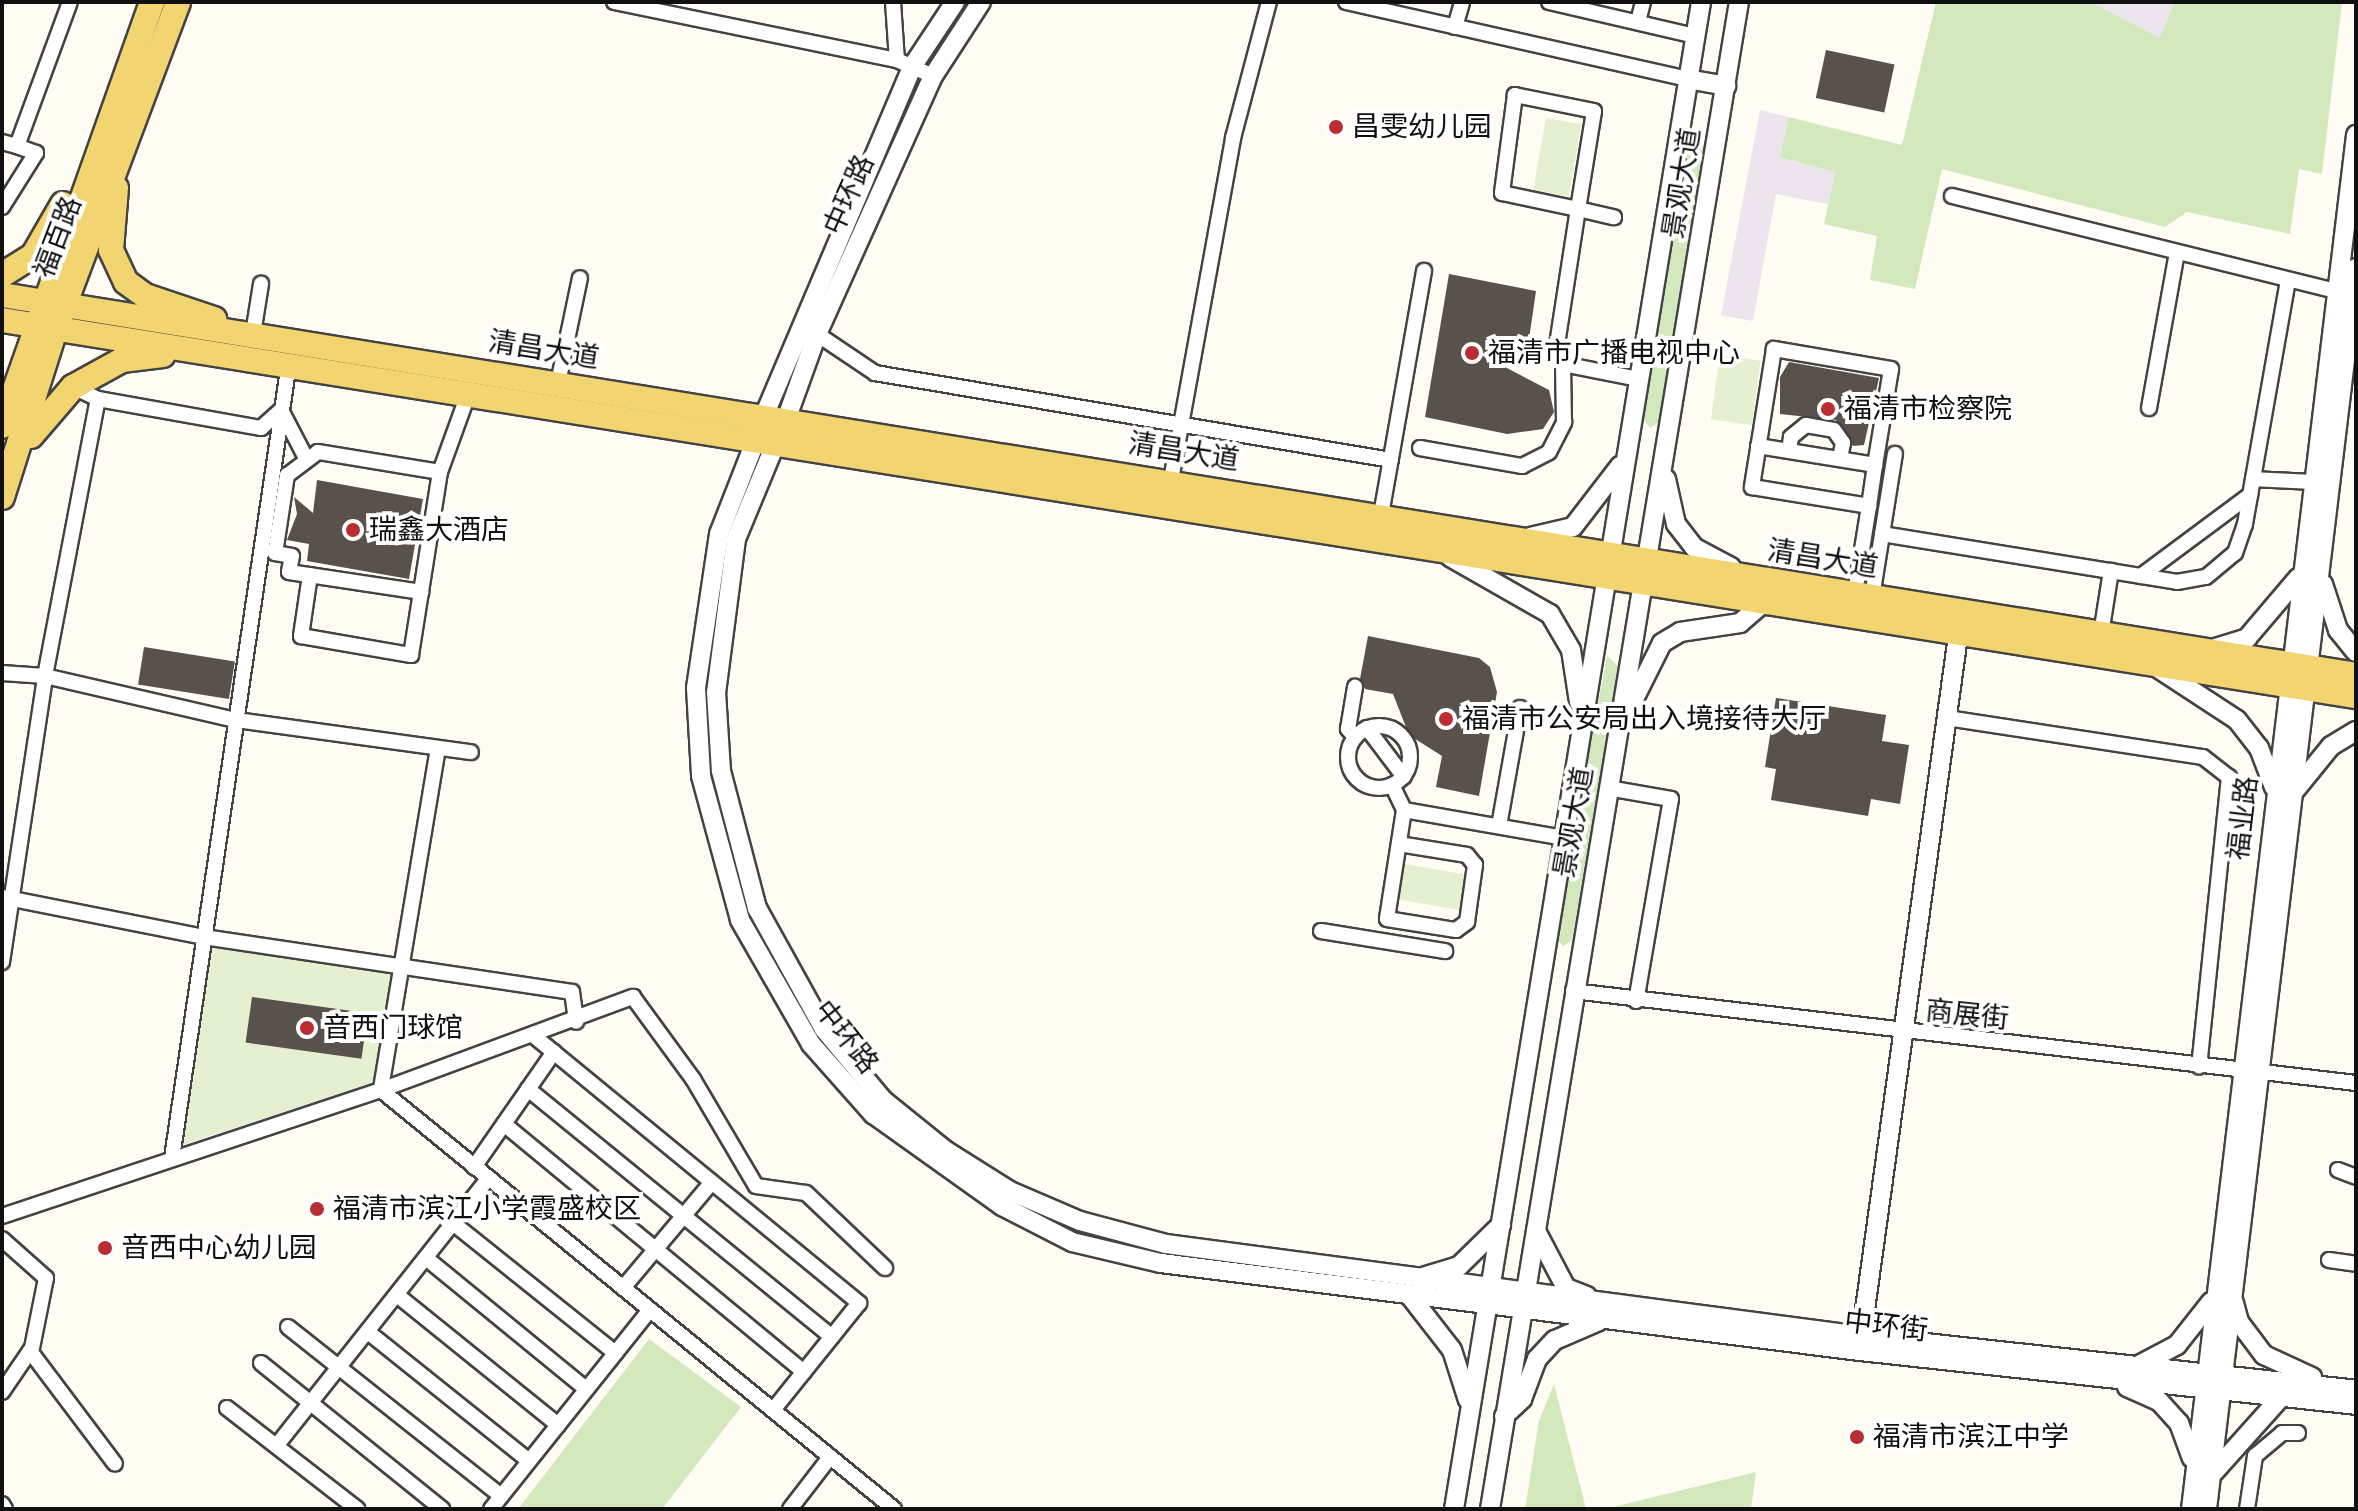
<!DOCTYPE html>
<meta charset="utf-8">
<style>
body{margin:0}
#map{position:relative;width:2358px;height:1511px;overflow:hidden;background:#fefcf3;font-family:"Roboto Serif","Noto Sans SC",serif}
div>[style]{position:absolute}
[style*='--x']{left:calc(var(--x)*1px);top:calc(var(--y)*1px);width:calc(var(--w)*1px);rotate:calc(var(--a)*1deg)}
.industrial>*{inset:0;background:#ede5ed}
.green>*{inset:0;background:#d3e8bd}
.pitch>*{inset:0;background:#e4f0cf;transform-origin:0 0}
.building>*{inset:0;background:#58514c;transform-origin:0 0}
.roads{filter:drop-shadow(2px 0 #434343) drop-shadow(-2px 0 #434343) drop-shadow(0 2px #434343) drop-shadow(0 -2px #434343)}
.minor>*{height:14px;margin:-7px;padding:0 7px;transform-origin:7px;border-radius:7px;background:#fff}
.minor>.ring{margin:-7px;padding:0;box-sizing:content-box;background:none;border:14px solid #fff;border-radius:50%}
.tertiary>*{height:18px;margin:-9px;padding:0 9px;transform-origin:9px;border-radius:9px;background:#fff}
.primary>*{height:24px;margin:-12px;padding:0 12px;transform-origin:12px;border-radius:12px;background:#f2d470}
.dots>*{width:22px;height:22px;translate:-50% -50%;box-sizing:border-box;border:4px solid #fff;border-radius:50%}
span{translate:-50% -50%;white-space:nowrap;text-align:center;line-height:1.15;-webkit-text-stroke:8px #fff;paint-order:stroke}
.poi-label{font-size:28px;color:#101010}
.left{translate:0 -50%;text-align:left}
.street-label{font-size:28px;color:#101010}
.frame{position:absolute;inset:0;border:4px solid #101010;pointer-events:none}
</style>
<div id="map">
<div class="industrial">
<i style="clip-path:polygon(2091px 2px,2174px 2px,2160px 38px)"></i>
<i style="clip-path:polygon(1760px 110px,1788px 117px,1780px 157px,1835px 172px,1828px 204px,1776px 194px,1753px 321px,1721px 315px)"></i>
</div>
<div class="green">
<i style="clip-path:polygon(1936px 2px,2091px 2px,2160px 38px,2174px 2px,2342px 2px,2322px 174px,2299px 169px,2290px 234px,2187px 212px,2165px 227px,1942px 169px,1915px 289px,1870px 280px,1877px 236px,1824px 224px,1835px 172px,1780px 157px,1788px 117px,1902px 145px)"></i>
<i style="clip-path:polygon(1699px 137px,1706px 148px,1659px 422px,1650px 428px,1643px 418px,1689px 143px)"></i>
<i style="clip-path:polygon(1607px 656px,1618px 666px,1572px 940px,1563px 946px,1555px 936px)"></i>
<i style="clip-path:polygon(649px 1339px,741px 1407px,662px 1509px,518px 1509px)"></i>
<i style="clip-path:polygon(1554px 1384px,1586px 1509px,1525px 1509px,1539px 1421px)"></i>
<i style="clip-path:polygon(1756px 1472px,1751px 1509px,1605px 1509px)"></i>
</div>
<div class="pitch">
<i style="left:1546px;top:118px;width:36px;height:73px;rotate:10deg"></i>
<i style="left:1720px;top:355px;width:41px;height:65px;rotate:8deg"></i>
<i style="left:1400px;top:863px;width:69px;height:36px;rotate:10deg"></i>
<i style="clip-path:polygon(211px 944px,392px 974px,376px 1082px,182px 1145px)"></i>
</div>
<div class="building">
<i style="left:1826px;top:50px;width:70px;height:49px;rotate:12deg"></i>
<i style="clip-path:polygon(1449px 274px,1536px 291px,1529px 339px,1510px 336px,1505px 367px,1549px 390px,1554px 412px,1543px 429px,1507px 434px,1425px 417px)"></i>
<i style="clip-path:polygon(1789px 362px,1879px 378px,1864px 445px,1853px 446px,1836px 420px,1780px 414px,1780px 377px)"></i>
<i style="clip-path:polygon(317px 480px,423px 499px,409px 579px,307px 561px,309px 544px,287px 540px,297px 514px,294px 497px,313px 513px)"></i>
<i style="clip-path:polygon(1368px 636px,1479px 658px,1490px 667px,1497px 692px,1479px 796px,1436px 787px,1442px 756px,1409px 735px,1393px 694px,1365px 689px,1360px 679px)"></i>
<i style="left:144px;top:647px;width:92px;height:38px;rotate:9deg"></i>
<i style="clip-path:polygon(1776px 698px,1886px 715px,1882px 741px,1909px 745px,1900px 804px,1871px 799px,1868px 816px,1771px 800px,1776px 769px,1765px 767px)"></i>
<i style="left:252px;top:997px;width:117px;height:46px;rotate:8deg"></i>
</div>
<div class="roads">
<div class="minor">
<i style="--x:614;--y:2;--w:289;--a:11.6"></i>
<i style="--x:897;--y:60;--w:39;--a:24"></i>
<i style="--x:893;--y:2;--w:58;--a:86.1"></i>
<i style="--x:1346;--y:2;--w:350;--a:12.7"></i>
<i style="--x:1549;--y:2;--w:150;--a:13.1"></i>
<i style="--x:1638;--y:22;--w:21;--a:-76"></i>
<i style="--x:1455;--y:27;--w:26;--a:-74"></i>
<i style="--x:2;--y:142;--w:16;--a:15"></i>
<i style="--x:17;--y:146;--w:153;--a:-69.8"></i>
<i style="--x:1952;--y:196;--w:404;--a:13.9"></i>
<i style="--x:2;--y:207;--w:64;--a:-57.8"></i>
<i style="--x:36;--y:153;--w:20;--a:-160"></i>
<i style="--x:253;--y:334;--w:51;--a:-80.9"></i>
<i style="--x:817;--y:334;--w:70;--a:33.9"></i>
<i style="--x:875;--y:373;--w:523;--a:9.57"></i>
<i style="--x:1563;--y:364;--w:77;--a:11.2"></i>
<i style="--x:558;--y:383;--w:107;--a:-78.2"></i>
<i style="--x:98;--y:399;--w:166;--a:10.1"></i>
<i style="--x:261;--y:428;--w:27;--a:-42"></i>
<i style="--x:281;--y:410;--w:56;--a:62.5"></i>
<i style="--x:2149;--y:408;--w:158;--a:-79.8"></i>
<i style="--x:1758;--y:446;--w:119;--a:9.2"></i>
<i style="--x:1420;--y:448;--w:104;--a:10"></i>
<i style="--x:1522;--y:466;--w:30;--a:-27"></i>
<i style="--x:1549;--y:452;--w:34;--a:-63"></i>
<i style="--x:1564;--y:422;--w:58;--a:-91"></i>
<i style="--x:1563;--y:364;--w:15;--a:-118"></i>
<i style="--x:1556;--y:351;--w:144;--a:-81.2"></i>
<i style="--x:1578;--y:209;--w:99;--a:-80.7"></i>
<i style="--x:1594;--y:111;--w:81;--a:-168.6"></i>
<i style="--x:1515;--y:95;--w:99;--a:97.6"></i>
<i style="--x:1502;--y:193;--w:78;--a:11.9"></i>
<i style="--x:1578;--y:209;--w:37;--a:13"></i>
<i style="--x:1789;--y:451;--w:14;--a:-82"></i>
<i style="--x:1791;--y:437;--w:19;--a:-39"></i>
<i style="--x:1806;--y:425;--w:28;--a:10"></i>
<i style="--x:1834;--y:430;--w:16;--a:55"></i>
<i style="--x:1843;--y:443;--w:16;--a:101"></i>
<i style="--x:440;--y:472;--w:85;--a:-70.1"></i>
<i style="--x:2253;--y:479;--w:59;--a:2.9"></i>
<i style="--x:1171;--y:480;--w:348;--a:-79.7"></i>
<i style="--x:1233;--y:138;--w:141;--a:-75.2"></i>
<i style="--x:1381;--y:515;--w:248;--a:-80"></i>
<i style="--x:1882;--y:534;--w:299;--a:9.2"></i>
<i style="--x:2177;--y:582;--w:29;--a:-10"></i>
<i style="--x:2206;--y:577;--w:38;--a:-40"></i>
<i style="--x:2235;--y:553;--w:31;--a:-71"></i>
<i style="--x:2245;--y:524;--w:247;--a:-80"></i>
<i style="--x:310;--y:575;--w:62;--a:98.4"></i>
<i style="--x:301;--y:636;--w:112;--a:9.8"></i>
<i style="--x:411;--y:655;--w:185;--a:-81"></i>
<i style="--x:440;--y:472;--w:124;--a:-170.7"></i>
<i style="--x:318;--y:452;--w:39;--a:143"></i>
<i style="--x:287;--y:475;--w:79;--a:98.7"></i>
<i style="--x:275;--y:553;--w:17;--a:10"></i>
<i style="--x:292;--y:556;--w:16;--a:101"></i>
<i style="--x:289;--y:572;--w:134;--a:8.6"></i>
<i style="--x:2141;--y:576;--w:136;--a:-36.6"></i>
<i style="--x:1857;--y:581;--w:76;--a:-80.9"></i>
<i style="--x:1869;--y:506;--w:41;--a:-81.7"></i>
<i style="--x:1875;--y:465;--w:97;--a:-80.5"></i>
<i style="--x:1891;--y:369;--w:119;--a:-170.3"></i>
<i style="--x:1774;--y:349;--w:140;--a:99.1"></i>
<i style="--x:1752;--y:487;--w:119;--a:9.2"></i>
<i style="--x:1872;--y:597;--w:145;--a:-80.9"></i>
<i style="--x:2101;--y:634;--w:64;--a:-81"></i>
<i style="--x:2;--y:673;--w:43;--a:4"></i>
<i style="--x:45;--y:676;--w:196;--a:13"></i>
<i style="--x:236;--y:720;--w:237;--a:7.8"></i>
<i style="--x:1947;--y:718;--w:259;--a:8.7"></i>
<i style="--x:2203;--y:757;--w:33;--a:38"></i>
<i style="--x:2229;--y:777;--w:291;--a:95.9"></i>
<i class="ring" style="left:1348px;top:726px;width:48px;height:48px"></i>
<i style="--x:1367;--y:728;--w:61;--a:52.9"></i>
<i style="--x:1355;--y:737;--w:11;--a:-131"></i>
<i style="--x:1348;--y:729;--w:43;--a:-80.5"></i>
<i style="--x:438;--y:748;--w:347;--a:99.5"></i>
<i style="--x:381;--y:1090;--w:662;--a:39.24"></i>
<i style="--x:1392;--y:785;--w:28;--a:64"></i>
<i style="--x:1404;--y:810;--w:110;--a:98.9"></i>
<i style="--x:1387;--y:919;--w:70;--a:9.1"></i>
<i style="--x:1456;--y:930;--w:14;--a:-36"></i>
<i style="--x:1467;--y:922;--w:58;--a:-82"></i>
<i style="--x:1475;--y:865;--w:13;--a:-129"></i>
<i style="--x:1467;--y:855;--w:69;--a:-170.8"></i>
<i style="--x:1608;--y:788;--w:64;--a:9.9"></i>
<i style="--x:1671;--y:799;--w:205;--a:99.8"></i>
<i style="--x:1404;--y:810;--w:162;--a:9.9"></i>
<i style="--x:1499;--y:826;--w:120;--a:-79.9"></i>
<i style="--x:2;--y:897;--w:206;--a:11.2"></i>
<i style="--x:204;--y:937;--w:372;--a:8.5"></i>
<i style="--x:572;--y:992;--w:30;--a:82"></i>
<i style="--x:1321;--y:931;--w:126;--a:9.2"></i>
<i style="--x:2;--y:962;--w:289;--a:-81.4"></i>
<i style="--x:45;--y:676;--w:282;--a:-79.2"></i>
<i style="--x:98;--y:399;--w:28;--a:-154"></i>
<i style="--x:1573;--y:991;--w:788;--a:6.7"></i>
<i style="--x:534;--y:1036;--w:421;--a:39.4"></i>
<i style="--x:859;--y:1303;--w:137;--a:128.8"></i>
<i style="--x:528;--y:1089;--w:392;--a:39.2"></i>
<i style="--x:504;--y:1124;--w:389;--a:39.6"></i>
<i style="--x:172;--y:1158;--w:804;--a:-81.63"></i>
<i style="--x:474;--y:1167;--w:140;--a:-55.2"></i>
<i style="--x:2338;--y:1170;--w:19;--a:21"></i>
<i style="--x:2;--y:1216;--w:399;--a:-18.4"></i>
<i style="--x:381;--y:1090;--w:269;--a:-20.3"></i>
<i style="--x:633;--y:997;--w:102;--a:53.8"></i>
<i style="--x:693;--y:1079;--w:124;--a:59.5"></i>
<i style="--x:756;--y:1186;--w:50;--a:8"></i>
<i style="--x:806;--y:1193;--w:109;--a:43.5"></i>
<i style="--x:453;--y:1223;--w:208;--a:38.7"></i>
<i style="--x:2;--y:1239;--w:59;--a:41.6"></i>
<i style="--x:46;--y:1278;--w:71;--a:101.3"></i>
<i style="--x:32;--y:1348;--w:53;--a:124.3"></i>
<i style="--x:426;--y:1258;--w:207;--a:39.3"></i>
<i style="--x:2329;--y:1260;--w:27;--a:8"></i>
<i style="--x:623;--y:1288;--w:138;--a:-50"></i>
<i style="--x:397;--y:1295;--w:207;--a:38.9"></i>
<i style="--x:288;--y:1327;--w:272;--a:38.4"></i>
<i style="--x:368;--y:1332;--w:206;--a:38.7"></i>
<i style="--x:30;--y:1351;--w:141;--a:53"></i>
<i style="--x:261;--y:1363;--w:233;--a:38.9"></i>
<i style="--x:227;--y:1408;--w:165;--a:37.8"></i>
<i style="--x:277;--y:1445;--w:341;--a:-51.6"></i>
<i style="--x:2;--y:1504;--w:6;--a:59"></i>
<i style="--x:491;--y:1509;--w:255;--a:-51.4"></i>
<i style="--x:790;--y:1509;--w:66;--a:-52.4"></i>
<i style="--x:2247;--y:1509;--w:54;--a:-81.4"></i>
<i style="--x:2255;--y:1456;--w:35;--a:-40"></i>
<i style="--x:2282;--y:1433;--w:16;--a:0"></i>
</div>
<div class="tertiary">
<i style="--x:1687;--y:79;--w:40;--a:10"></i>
<i style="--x:764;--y:416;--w:379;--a:-67"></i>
<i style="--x:912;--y:67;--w:78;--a:-56.5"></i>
<i style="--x:786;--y:420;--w:91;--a:-70.2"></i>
<i style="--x:817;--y:334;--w:283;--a:-65.8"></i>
<i style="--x:933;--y:76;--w:88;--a:-57"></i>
<i style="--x:757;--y:437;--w:104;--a:111.4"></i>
<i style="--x:719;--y:534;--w:156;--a:98.5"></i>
<i style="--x:696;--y:688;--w:88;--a:86.7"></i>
<i style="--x:701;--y:776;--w:149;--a:74.8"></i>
<i style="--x:740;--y:920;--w:143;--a:60.2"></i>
<i style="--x:811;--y:1044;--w:94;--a:48.5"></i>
<i style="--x:873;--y:1114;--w:158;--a:35.5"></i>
<i style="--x:1002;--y:1206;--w:79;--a:27.2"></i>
<i style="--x:1072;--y:1242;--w:91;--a:13.3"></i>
<i style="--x:1161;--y:1263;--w:705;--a:7.18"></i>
<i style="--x:1860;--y:1351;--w:499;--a:6.2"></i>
<i style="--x:777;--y:440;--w:107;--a:112.5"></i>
<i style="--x:736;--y:539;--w:154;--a:97.4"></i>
<i style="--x:716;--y:692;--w:79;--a:86.4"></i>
<i style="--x:721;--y:771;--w:142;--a:75.3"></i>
<i style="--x:757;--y:908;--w:138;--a:61"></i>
<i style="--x:824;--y:1029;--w:92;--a:50.3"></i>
<i style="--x:883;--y:1100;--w:80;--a:38.9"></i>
<i style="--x:945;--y:1150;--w:77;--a:32.2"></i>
<i style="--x:1010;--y:1191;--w:76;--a:23.2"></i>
<i style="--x:1080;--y:1221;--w:89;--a:15"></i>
<i style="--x:1166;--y:1244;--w:701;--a:7.54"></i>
<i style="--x:1861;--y:1336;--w:498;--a:6.2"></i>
<i style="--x:1666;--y:479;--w:46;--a:77.5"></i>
<i style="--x:1676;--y:524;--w:31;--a:52"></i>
<i style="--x:1695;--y:548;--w:41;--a:27.8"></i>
<i style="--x:1530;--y:537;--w:44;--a:-13.1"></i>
<i style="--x:1573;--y:527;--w:77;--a:-52.4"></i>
<i style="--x:1450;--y:557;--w:115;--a:29.7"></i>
<i style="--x:1550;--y:614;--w:42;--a:59.7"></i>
<i style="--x:1571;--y:650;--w:53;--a:81.3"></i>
<i style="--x:2323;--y:584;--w:48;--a:71.9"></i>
<i style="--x:2338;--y:630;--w:28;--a:51"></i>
<i style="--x:2215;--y:648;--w:34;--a:-17"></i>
<i style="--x:2247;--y:638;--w:79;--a:-49.6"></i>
<i style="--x:2153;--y:665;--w:100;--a:33.2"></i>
<i style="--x:2237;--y:720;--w:36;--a:52"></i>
<i style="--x:2259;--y:748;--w:42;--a:69"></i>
<i style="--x:1631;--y:705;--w:69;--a:-63.4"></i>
<i style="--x:1662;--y:643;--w:21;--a:-31"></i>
<i style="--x:1680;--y:632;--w:61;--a:-8.5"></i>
<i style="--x:1740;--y:623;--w:33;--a:-41"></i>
<i style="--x:2296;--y:789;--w:55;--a:-50.9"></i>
<i style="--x:2331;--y:746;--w:29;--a:-31"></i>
<i style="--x:1536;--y:1231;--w:64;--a:62.2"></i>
<i style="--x:1566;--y:1288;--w:22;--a:21"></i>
<i style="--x:1419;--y:1278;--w:42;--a:-16.7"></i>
<i style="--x:1459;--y:1266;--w:59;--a:-44.3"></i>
<i style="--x:1410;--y:1296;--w:68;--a:52.1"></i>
<i style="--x:1452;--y:1350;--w:52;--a:72.3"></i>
<i style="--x:2234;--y:1303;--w:20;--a:75"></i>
<i style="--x:2239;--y:1322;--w:41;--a:52.9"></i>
<i style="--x:2264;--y:1355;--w:53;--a:24.6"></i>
<i style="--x:1860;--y:1346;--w:717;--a:-82.14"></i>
<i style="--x:2139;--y:1365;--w:43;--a:-27.8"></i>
<i style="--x:2177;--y:1345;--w:55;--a:-51.7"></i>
<i style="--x:2127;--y:1387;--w:35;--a:24"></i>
<i style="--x:2159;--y:1401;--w:30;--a:48"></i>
<i style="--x:2179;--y:1423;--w:37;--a:70"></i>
<i style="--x:1504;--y:1416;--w:25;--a:-43"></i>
<i style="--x:1522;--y:1399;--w:43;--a:-69.4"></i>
<i style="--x:1537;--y:1359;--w:26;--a:-47"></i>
<i style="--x:1555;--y:1340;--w:48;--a:-23.4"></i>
<i style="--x:2214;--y:1472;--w:102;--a:-48.2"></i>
<i style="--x:1454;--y:1509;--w:1527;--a:-80.69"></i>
<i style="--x:1490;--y:1509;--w:1527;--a:-80.62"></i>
<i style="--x:2191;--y:1509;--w:1384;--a:-83.15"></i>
<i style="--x:2207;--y:1509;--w:1250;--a:-83.15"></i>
</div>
<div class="primary">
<i style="--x:116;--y:188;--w:62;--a:94.6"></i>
<i style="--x:111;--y:250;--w:35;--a:65"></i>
<i style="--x:126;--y:282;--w:24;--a:36"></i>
<i style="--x:145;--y:296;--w:73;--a:18.4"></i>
<i style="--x:2;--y:275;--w:36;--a:-32"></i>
<i style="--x:33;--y:256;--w:60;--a:-60"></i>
<i style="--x:2;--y:295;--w:2384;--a:9.17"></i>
<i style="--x:2;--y:320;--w:2384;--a:9.08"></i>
<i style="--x:2;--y:426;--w:450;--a:-70.5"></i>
<i style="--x:31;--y:436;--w:65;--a:-49.4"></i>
<i style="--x:73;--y:387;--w:56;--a:-28.9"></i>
<i style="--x:122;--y:360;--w:41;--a:-7"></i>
<i style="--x:2;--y:497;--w:178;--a:-72.4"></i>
<i style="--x:56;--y:327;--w:347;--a:-69.4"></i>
</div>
</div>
<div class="dots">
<i style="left:1336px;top:127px;background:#ba2d32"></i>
<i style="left:1472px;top:353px;background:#ba2d32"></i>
<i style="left:1828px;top:409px;background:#ba2d32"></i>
<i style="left:353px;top:530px;background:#ba2d32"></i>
<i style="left:1446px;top:719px;background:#ba2d32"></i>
<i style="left:307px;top:1028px;background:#ba2d32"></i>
<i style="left:317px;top:1209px;background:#ba2d32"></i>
<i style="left:105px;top:1248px;background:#ba2d32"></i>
<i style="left:1857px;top:1437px;background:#ba2d32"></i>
</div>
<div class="poi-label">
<span class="left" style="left:1352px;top:127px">昌雯幼儿园</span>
<span class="left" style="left:1488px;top:353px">福清市广播电视中心</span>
<span class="left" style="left:1844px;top:409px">福清市检察院</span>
<span class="left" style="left:369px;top:530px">瑞鑫大酒店</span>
<span class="left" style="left:1462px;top:719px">福清市公安局出入境接待大厅</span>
<span class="left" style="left:323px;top:1028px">音西门球馆</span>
<span class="left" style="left:333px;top:1209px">福清市滨江小学霞盛校区</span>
<span class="left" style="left:121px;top:1248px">音西中心幼儿园</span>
<span class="left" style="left:1873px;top:1437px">福清市滨江中学</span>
</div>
<div class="street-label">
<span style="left:1682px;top:183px;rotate:-81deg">景观大道</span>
<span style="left:849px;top:195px;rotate:-66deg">中环路</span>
<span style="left:58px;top:237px;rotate:-69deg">福百路</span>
<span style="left:544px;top:350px;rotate:9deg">清昌大道</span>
<span style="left:1184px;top:452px;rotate:9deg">清昌大道</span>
<span style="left:1823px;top:559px;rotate:9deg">清昌大道</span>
<span style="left:2243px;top:818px;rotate:-83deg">福业路</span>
<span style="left:1574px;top:822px;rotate:-80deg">景观大道</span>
<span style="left:1967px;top:1015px;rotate:6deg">商展街</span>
<span style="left:846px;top:1037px;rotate:52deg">中环路</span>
<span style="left:1886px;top:1326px;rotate:7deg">中环街</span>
</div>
<div class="frame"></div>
</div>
